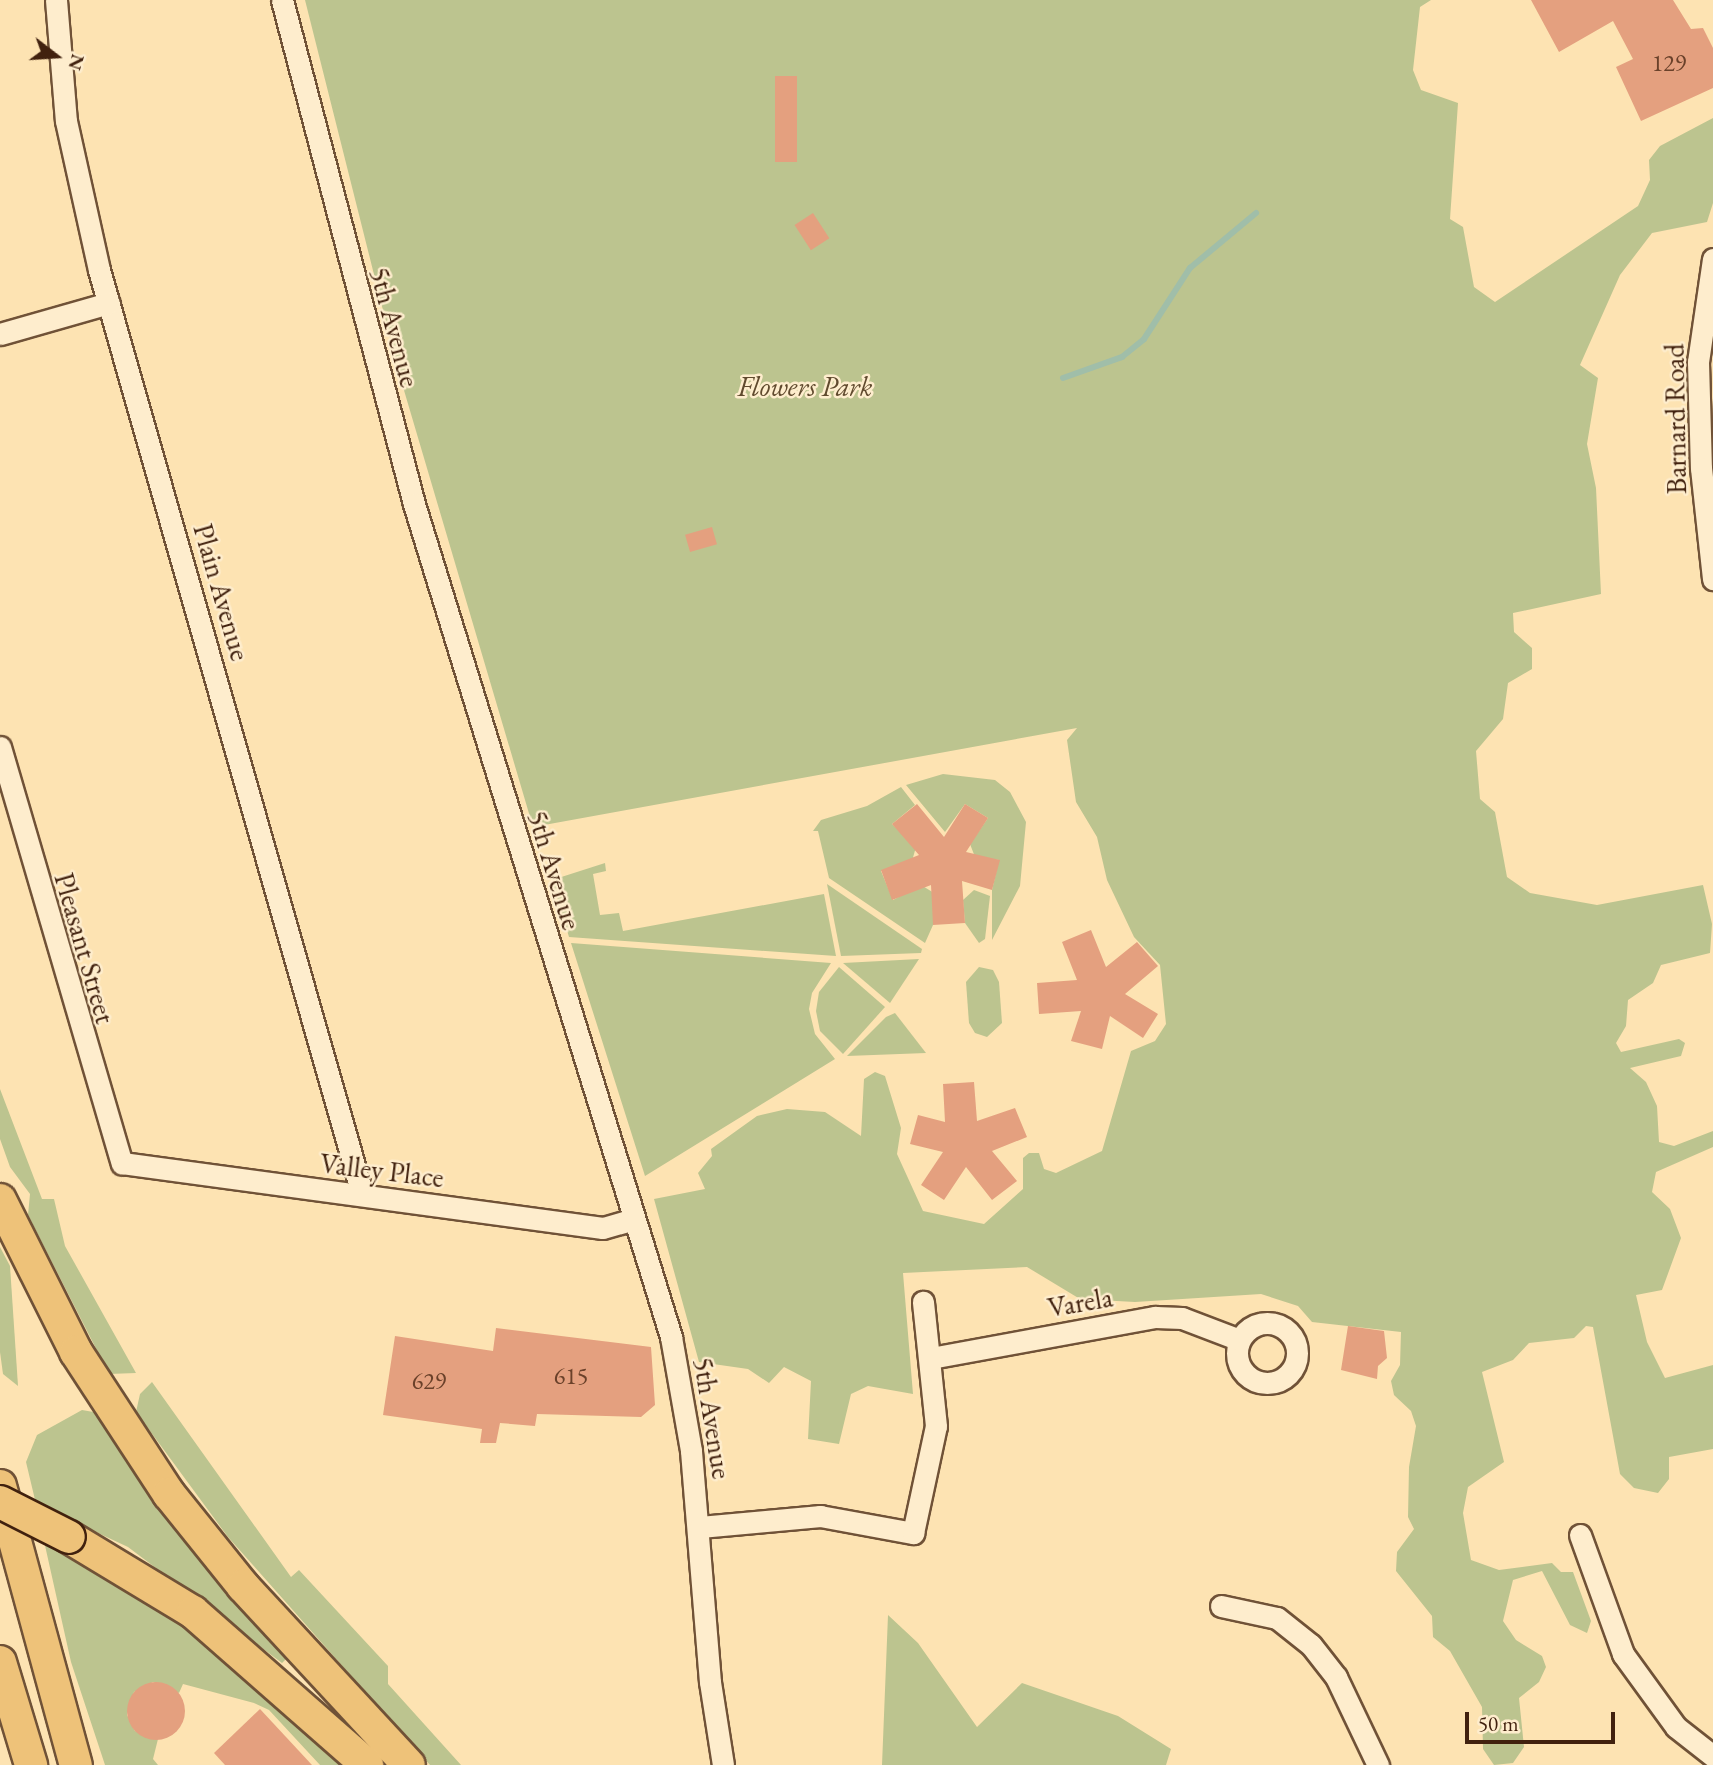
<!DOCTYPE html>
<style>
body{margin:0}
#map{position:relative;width:1713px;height:1765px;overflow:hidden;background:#fde3b2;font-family:"EB Garamond",serif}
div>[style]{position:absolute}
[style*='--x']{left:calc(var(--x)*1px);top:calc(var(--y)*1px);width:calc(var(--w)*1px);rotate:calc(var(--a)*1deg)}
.green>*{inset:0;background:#bcc48f}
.stream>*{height:6px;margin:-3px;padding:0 3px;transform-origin:3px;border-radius:3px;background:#a0bea9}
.building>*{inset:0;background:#e4a07f;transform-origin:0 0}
.round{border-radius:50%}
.roads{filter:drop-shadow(2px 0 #705237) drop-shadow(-2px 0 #705237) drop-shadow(0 2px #705237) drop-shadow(0 -2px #705237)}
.minor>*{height:21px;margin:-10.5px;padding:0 10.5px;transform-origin:10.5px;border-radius:10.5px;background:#feedcd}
.minor>.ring{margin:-10.5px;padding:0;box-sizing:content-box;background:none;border:21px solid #feedcd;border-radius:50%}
.highway>*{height:32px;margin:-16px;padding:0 16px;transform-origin:16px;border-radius:16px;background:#eec279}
.bridges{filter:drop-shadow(2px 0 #41210e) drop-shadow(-2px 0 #41210e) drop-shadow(0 2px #41210e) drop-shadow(0 -2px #41210e)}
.highway-bridge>*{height:32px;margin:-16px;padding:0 16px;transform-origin:16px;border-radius:16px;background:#eec279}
span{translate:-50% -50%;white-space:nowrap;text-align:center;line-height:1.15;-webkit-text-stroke:5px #feedcd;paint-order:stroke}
.number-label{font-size:24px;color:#6a412a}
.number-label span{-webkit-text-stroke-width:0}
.street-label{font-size:28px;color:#41210e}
.park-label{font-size:28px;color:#604a2e;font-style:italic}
.north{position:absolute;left:21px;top:21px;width:70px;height:70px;-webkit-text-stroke:5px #feedcd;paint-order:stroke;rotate:107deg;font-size:19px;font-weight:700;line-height:28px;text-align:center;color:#41210e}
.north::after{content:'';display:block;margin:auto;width:24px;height:32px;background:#41210e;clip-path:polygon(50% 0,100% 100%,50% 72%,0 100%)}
.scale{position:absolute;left:1465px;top:1712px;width:150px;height:32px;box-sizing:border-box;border:4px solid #41210e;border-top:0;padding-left:9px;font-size:21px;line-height:24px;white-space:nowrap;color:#41210e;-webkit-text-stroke:5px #feedcd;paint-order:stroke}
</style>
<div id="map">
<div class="green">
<i style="clip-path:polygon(305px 0,1431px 0,1420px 7px,1413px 70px,1421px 90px,1458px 103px,1450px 219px,1463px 227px,1474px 287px,1495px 302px,1638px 206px,1650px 180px,1649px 160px,1660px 146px,1713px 118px,1713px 203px,1707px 222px,1652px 233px,1620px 275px,1580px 365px,1598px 378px,1587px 444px,1596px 488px,1601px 594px,1513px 613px,1514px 632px,1532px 648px,1532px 669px,1508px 683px,1503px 719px,1476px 751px,1480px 799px,1495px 812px,1507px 877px,1530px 893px,1597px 905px,1703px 885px,1712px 924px,1710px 953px,1661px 965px,1653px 983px,1628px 1000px,1626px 1026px,1616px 1043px,1621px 1052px,1679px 1039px,1685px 1043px,1681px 1056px,1630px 1068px,1646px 1082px,1657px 1106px,1659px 1142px,1674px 1146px,1713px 1131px,1713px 1147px,1656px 1172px,1652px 1192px,1670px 1209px,1681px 1238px,1662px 1290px,1636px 1295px,1647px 1342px,1665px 1378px,1713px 1365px,1713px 1449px,1669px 1457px,1669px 1479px,1658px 1493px,1634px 1488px,1620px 1474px,1593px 1327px,1586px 1326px,1574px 1338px,1529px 1343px,1513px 1360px,1482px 1372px,1504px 1462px,1468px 1487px,1463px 1513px,1471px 1560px,1499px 1570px,1552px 1563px,1561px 1572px,1573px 1572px,1591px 1621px,1587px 1633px,1570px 1625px,1542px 1571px,1513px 1580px,1503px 1621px,1516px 1640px,1542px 1656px,1546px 1667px,1539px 1682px,1519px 1698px,1524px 1747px,1513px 1763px,1494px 1765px,1483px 1749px,1482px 1707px,1450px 1651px,1433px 1637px,1432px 1616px,1396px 1571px,1397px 1552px,1414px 1529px,1408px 1517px,1409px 1467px,1416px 1426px,1411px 1411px,1394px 1395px,1391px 1381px,1400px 1365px,1401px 1332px,1312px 1322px,1298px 1306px,1261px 1294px,1135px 1302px,1080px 1299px,1027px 1267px,903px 1273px,913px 1394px,868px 1386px,851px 1394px,839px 1444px,808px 1439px,811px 1381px,784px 1367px,769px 1383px,748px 1369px,699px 1362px,654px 1199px,705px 1189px,698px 1173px,712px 1156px,711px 1149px,757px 1116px,787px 1109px,825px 1112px,861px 1136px,864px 1079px,875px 1072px,885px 1076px,901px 1128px,897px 1154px,923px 1211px,984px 1224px,1023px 1189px,1023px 1158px,1029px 1153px,1039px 1153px,1044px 1169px,1056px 1173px,1102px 1151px,1131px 1051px,1155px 1041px,1166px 1024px,1160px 965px,1134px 937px,1107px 880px,1097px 837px,1076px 802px,1067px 740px,1077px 728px,533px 827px,398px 370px)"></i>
<i style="clip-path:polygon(943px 774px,995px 780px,1010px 792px,1026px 822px,1020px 886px,992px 940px,992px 890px,999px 860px,975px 857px,970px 844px,988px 818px,965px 804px,945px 832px,906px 785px)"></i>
<i style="clip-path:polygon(901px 787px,915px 805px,892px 824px,916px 847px,912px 861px,881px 871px,893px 900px,921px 885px,934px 893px,933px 925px,925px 943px,829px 878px,818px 831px,813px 831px,821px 820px,867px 806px)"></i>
<i style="clip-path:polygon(605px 863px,606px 871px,593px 874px,600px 915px,619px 913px,623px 931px,824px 894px,836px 956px,569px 937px,552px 880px)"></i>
<i style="clip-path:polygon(827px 884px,922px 949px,921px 953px,841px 956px)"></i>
<i style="clip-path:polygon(974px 890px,990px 896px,985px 939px,979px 943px,965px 923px,963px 900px)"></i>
<i style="clip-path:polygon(571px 943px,831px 963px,812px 993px,809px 1009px,815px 1034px,835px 1059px,645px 1176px)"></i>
<i style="clip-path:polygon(919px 959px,890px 1003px,843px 963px)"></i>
<i style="clip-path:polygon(839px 967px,885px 1007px,843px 1054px,820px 1031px,816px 1011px,819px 992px)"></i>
<i style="clip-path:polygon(979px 967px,993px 970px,999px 982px,1002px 1023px,987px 1037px,975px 1033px,969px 1023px,966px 982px)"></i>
<i style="clip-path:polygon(895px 1013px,926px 1053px,847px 1056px,886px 1017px)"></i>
<i style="clip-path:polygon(0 1089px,42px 1199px,54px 1199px,65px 1246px,136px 1373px,109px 1374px,28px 1215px,30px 1194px,10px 1167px,0 1139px)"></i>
<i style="clip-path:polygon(0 1247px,10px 1266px,18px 1386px,3px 1374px,0 1352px)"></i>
<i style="clip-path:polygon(152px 1382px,291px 1577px,299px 1570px,388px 1666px,388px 1684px,461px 1765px,430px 1765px,228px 1537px,136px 1412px,140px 1394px)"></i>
<i style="clip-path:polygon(82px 1410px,99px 1413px,292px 1653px,282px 1663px,128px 1547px,36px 1504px,26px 1462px,37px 1435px)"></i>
<i style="clip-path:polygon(44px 1541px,155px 1600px,349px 1765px,320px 1765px,269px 1710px,254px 1703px,183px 1684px,179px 1693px,153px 1682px,134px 1692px,127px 1715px,135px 1731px,158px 1739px,153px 1759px,158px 1765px,105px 1765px,71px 1662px)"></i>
<i style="clip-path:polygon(888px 1615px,918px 1643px,977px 1727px,1022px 1683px,1118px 1716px,1171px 1749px,1166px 1765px,882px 1765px)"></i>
</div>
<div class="stream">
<i style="--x:1063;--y:378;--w:63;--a:-19.6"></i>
<i style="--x:1122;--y:357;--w:28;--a:-39"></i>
<i style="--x:1144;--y:339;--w:85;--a:-57.1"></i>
<i style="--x:1190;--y:268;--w:86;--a:-39.8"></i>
</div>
<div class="building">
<i style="clip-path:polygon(1531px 0,1673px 0,1691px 29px,1703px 28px,1713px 48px,1713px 88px,1641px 121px,1616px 67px,1633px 59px,1613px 21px,1559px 52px)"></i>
<i style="left:775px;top:76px;width:22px;height:86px"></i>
<i style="left:813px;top:213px;width:30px;height:22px;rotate:57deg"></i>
<i style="left:712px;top:527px;width:18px;height:28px;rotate:74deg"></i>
<i style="clip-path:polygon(917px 804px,944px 837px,965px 804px,988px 818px,966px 852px,1000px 860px,992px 890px,962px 881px,965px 923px,933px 925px,931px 885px,892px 900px,881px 870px,919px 855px,892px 824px)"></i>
<i style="clip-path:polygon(1091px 930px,1106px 967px,1137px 942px,1158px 966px,1125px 994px,1158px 1014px,1143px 1038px,1110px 1016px,1102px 1049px,1071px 1041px,1081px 1011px,1039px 1014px,1037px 983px,1077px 980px,1062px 942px)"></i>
<i style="clip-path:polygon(974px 1082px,977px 1121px,1015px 1108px,1027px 1137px,992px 1151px,1017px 1181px,992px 1200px,966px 1167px,944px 1200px,921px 1185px,943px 1152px,910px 1144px,918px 1115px,945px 1122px,943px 1084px)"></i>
<i style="clip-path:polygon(1348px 1326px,1384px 1331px,1387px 1358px,1378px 1366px,1377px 1379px,1341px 1370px)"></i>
<i style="clip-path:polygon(496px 1328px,651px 1347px,655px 1405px,641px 1417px,537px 1414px,535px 1426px,500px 1423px,496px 1443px,480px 1443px,482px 1429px,383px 1415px,395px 1336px,493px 1351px)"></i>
<i class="round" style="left:127px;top:1682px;width:58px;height:58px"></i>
<i style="clip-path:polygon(260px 1709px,312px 1765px,225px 1765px,214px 1753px)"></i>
</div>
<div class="roads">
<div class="minor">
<i style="--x:56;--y:0;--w:121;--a:85.3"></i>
<i style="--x:66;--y:121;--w:153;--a:77.5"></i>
<i style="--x:99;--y:270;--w:960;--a:74.1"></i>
<i style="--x:282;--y:0;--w:521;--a:75.32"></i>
<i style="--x:414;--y:504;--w:872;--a:72.85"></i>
<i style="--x:671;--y:1337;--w:116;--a:80"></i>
<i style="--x:691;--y:1451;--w:232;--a:85.3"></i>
<i style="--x:710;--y:1682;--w:84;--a:81.1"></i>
<i style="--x:1713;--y:259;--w:104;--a:98.3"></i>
<i style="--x:1698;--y:362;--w:106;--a:88.4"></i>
<i style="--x:1701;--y:468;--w:112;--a:83.8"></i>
<i style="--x:0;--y:334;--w:113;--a:-15.9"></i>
<i style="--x:0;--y:747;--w:434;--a:73.7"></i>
<i style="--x:122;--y:1163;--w:485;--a:7.7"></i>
<i style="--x:603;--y:1228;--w:32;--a:-16"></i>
<i class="ring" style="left:1237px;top:1323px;width:39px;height:39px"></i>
<i style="--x:931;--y:1358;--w:228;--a:-10.4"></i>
<i style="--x:1155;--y:1317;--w:27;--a:2"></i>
<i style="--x:1182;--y:1318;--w:59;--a:20.9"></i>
<i style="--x:700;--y:1527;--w:121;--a:-5.2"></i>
<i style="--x:820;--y:1516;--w:95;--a:10.4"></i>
<i style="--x:913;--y:1533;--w:109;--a:-77.9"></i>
<i style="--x:936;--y:1426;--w:125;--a:-96"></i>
<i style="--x:1580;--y:1535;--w:127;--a:70.1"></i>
<i style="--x:1623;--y:1654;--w:90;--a:54"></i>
<i style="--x:1676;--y:1727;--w:47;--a:38.1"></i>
<i style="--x:1221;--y:1606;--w:57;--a:12.1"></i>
<i style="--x:1277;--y:1618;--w:43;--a:38.5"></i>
<i style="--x:1311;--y:1645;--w:41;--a:52"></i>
<i style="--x:1336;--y:1677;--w:98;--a:64.5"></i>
</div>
<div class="highway">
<i style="--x:0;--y:1200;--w:170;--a:63.4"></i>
<i style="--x:76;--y:1352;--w:170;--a:56.8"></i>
<i style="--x:169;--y:1494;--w:118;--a:51.2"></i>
<i style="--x:243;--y:1586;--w:244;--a:47.2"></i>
<i style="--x:0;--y:1486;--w:289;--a:74.8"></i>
<i style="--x:69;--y:1537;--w:145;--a:31.2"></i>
<i style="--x:193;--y:1612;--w:232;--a:41.3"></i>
<i style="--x:0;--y:1662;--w:108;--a:73.2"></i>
</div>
</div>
<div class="bridges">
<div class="highway-bridge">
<i style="--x:0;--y:1502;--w:77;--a:26.9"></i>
</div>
</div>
<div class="number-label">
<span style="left:1669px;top:63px">129</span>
<span style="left:571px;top:1376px">615</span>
<span style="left:429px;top:1381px">629</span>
</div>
<div class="street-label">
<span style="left:395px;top:327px;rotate:75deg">5th Avenue</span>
<span style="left:1675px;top:419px;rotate:-91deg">Barnard Road</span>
<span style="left:222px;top:592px;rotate:74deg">Plain Avenue</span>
<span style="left:555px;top:870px;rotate:73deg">5th Avenue</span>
<span style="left:85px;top:948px;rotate:74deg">Pleasant Street</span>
<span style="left:382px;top:1170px;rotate:7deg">Valley Place</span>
<span style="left:1080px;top:1302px;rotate:-10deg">Varela</span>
<span style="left:713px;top:1418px;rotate:81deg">5th Avenue</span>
</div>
<div class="park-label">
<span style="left:805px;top:386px">Flowers Park</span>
</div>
<div class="north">N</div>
<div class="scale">50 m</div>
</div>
